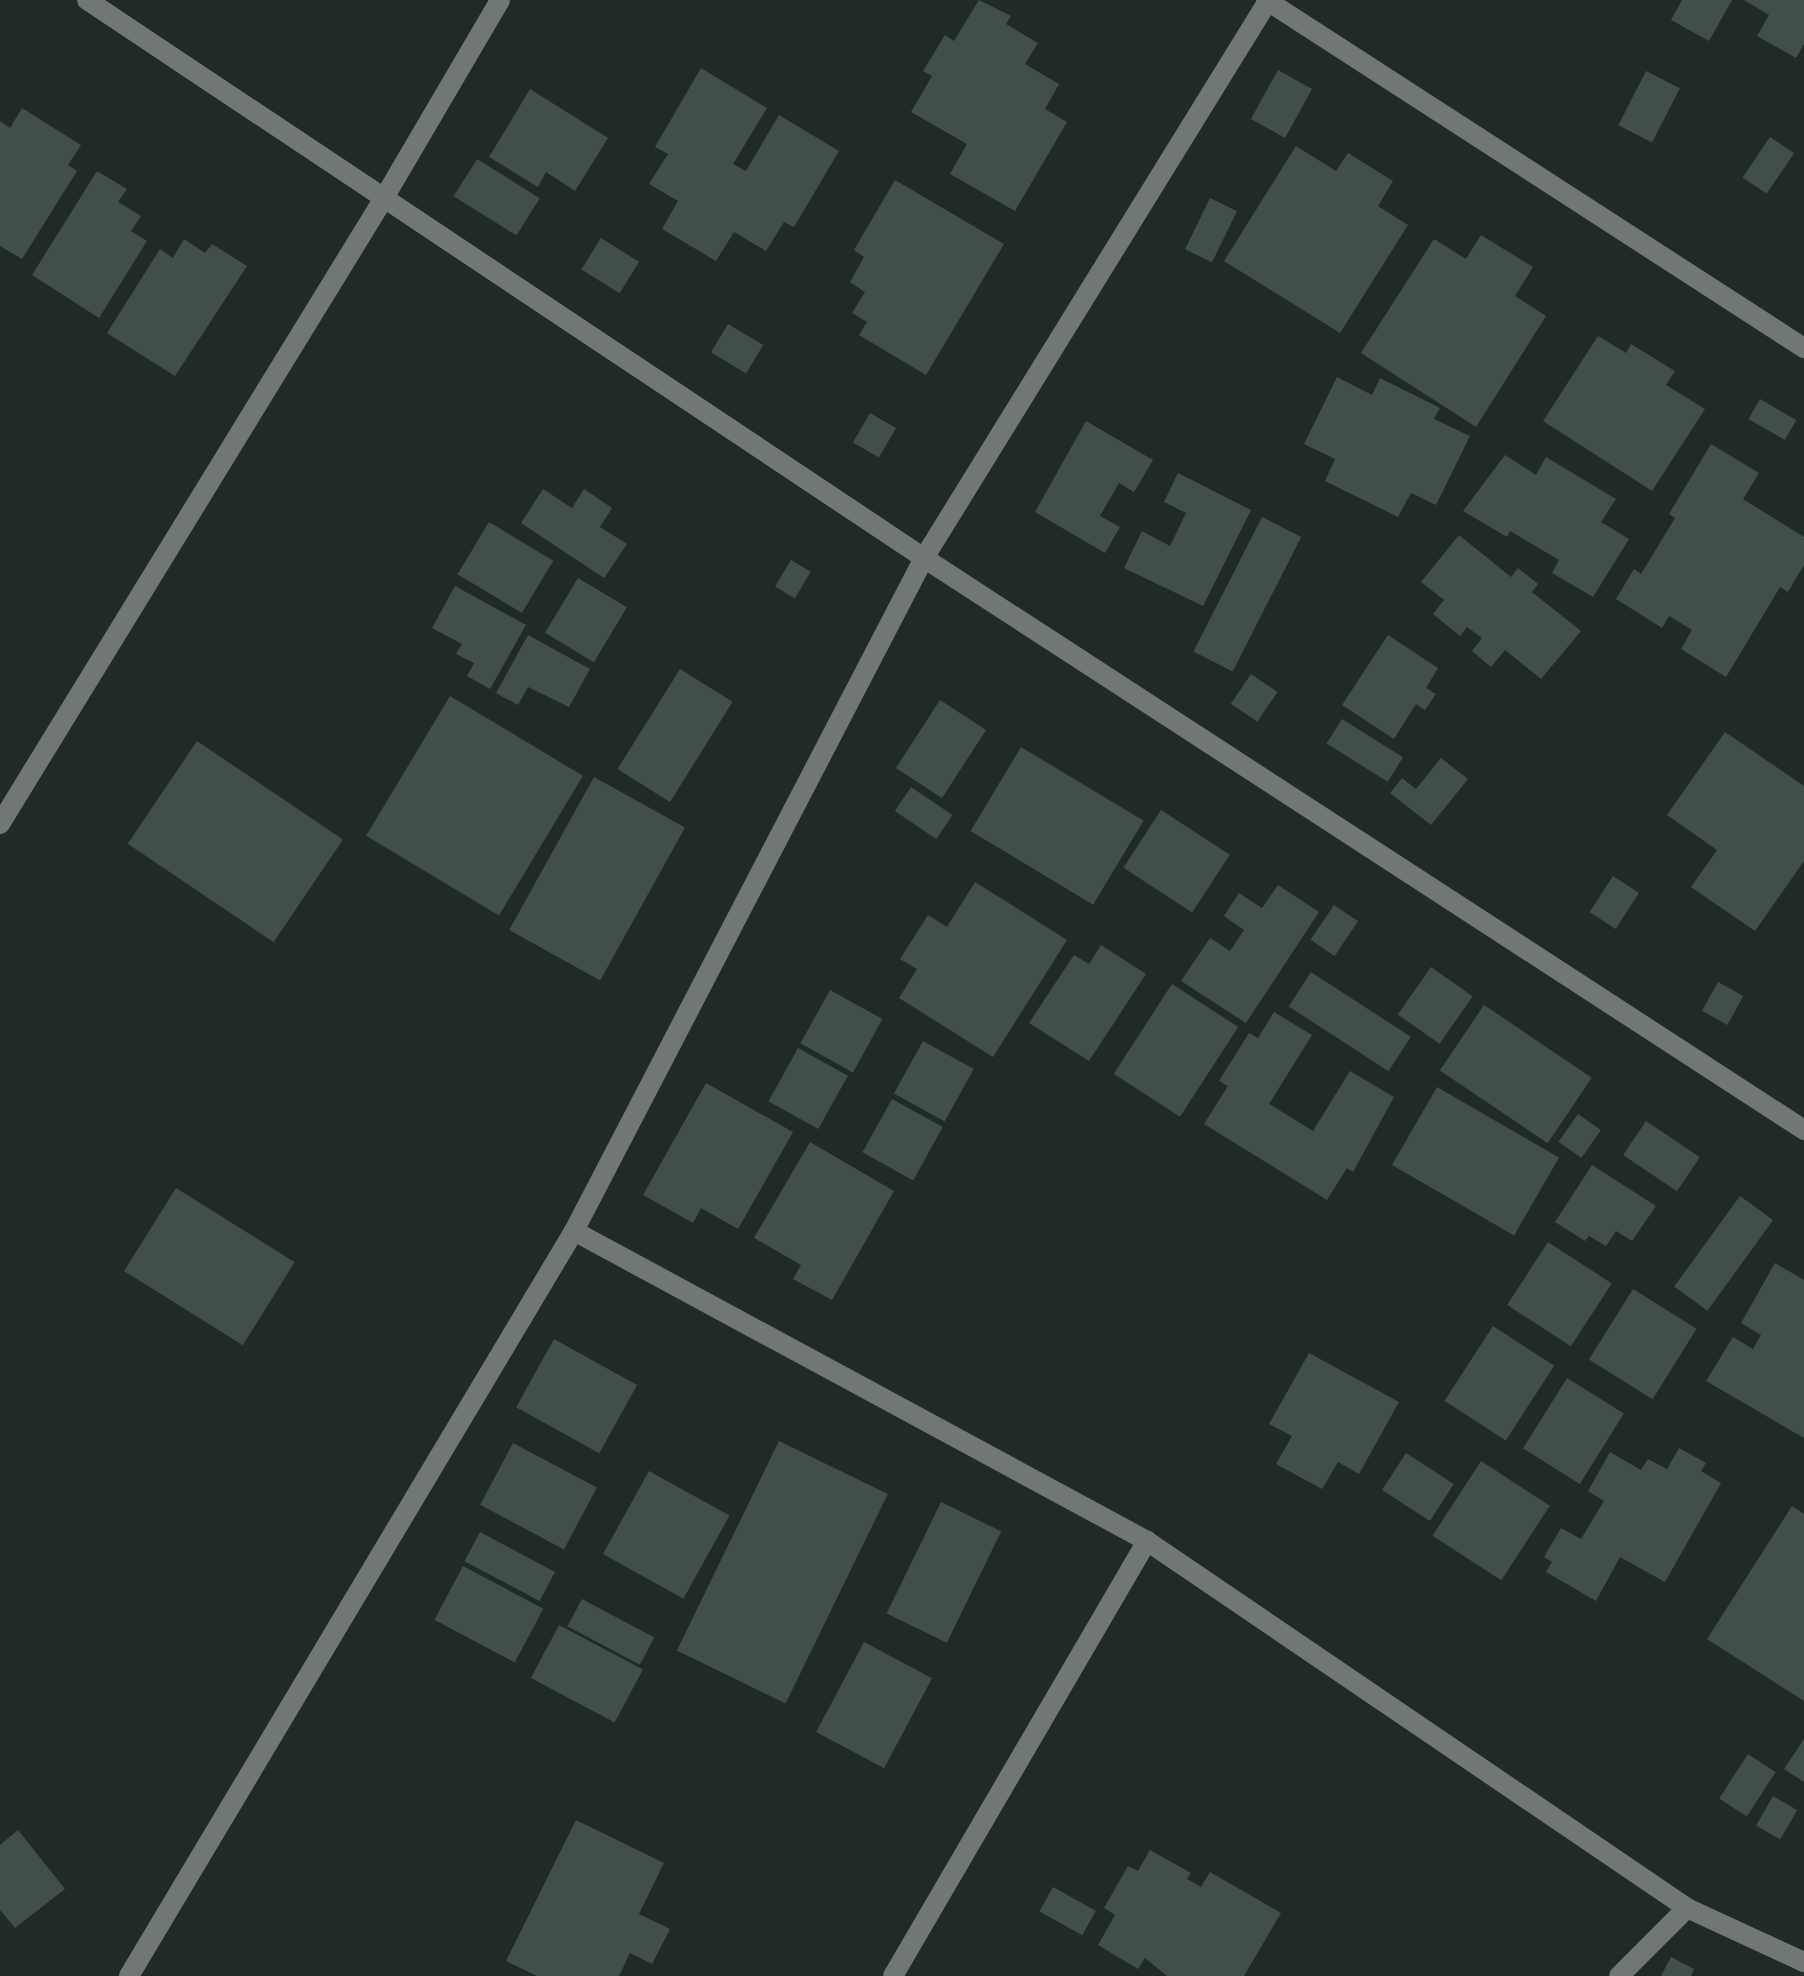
<!DOCTYPE html>
<style>
body{margin:0}
#map{position:relative;width:1804px;height:1976px;overflow:hidden;background:#202b29;font-family:"DM Sans",sans-serif}
div>[style]{position:absolute}
[style*='--x']{left:calc(var(--x)*1px);top:calc(var(--y)*1px);width:calc(var(--w)*1px);rotate:calc(var(--a)*1deg)}
.building>*{inset:0;background:#414e4b;transform-origin:0 0}
.street>*{height:20px;margin:-10px;padding:0 10px;transform-origin:10px;border-radius:10px;background:#717775}
span{translate:-50% -50%;white-space:nowrap;text-align:center;line-height:1.15;-webkit-text-stroke:8px #162220;paint-order:stroke}
</style>
<div id="map">
<div class="building">
<i style="clip-path:polygon(979px 0,1011px 16px,1006px 24px,1038px 43px,1025px 64px,1059px 84px,1045px 109px,1067px 122px,1015px 211px,950px 174px,967px 144px,911px 112px,932px 76px,923px 71px,945px 35px,954px 41px)"></i>
<i style="clip-path:polygon(1682px 0,1732px 0,1709px 41px,1671px 20px)"></i>
<i style="clip-path:polygon(1744px 0,1804px 0,1804px 44px,1796px 58px,1757px 36px,1769px 15px)"></i>
<i style="clip-path:polygon(701px 68px,767px 108px,733px 164px,746px 171px,779px 115px,839px 151px,794px 227px,784px 222px,766px 251px,734px 232px,716px 261px,662px 229px,678px 201px,649px 184px,668px 154px,655px 147px)"></i>
<i style="left:1278px;top:70px;width:39px;height:56px;rotate:29deg"></i>
<i style="left:1646px;top:71px;width:38px;height:61px;rotate:27deg"></i>
<i style="clip-path:polygon(530px 89px,608px 138px,575px 191px,546px 172px,538px 187px,489px 157px)"></i>
<i style="clip-path:polygon(22px 108px,81px 145px,68px 165px,77px 171px,22px 259px,0 246px,0 121px,10px 128px)"></i>
<i style="left:1770px;top:137px;width:29px;height:49px;rotate:34deg"></i>
<i style="clip-path:polygon(1296px 146px,1336px 171px,1348px 153px,1393px 181px,1378px 206px,1408px 225px,1340px 333px,1224px 261px)"></i>
<i style="left:477px;top:159px;width:74px;height:44px;rotate:32deg"></i>
<i style="clip-path:polygon(97px 171px,127px 189px,118px 202px,141px 216px,131px 231px,147px 241px,99px 318px,32px 275px)"></i>
<i style="clip-path:polygon(895px 180px,1004px 244px,926px 375px,859px 335px,867px 322px,852px 313px,865px 292px,850px 282px,864px 257px,854px 250px)"></i>
<i style="left:1210px;top:198px;width:30px;height:57px;rotate:26deg"></i>
<i style="clip-path:polygon(1481px 235px,1533px 267px,1515px 296px,1546px 316px,1476px 427px,1361px 353px,1434px 239px,1466px 259px)"></i>
<i style="left:601px;top:238px;width:45px;height:37px;rotate:32deg"></i>
<i style="clip-path:polygon(184px 239px,205px 253px,212px 244px,247px 266px,175px 376px,107px 333px,160px 249px,173px 258px)"></i>
<i style="left:728px;top:324px;width:41px;height:33px;rotate:31deg"></i>
<i style="clip-path:polygon(1598px 336px,1626px 353px,1631px 344px,1675px 371px,1666px 385px,1705px 409px,1652px 491px,1543px 421px)"></i>
<i style="clip-path:polygon(1337px 377px,1372px 395px,1380px 378px,1440px 408px,1434px 419px,1470px 436px,1436px 505px,1411px 493px,1398px 517px,1325px 481px,1335px 459px,1304px 444px)"></i>
<i style="left:1760px;top:399px;width:42px;height:23px;rotate:30deg"></i>
<i style="left:870px;top:413px;width:30px;height:34px;rotate:30deg"></i>
<i style="clip-path:polygon(1086px 421px,1153px 460px,1134px 492px,1119px 483px,1100px 516px,1120px 527px,1105px 553px,1035px 512px)"></i>
<i style="clip-path:polygon(1711px 444px,1759px 473px,1743px 499px,1804px 537px,1804px 565px,1788px 592px,1780px 587px,1726px 677px,1681px 649px,1692px 630px,1669px 616px,1662px 628px,1616px 599px,1634px 569px,1641px 574px,1675px 518px,1669px 514px)"></i>
<i style="clip-path:polygon(1505px 455px,1536px 475px,1546px 457px,1616px 499px,1601px 522px,1629px 539px,1593px 597px,1552px 573px,1559px 560px,1510px 531px,1507px 537px,1463px 511px)"></i>
<i style="clip-path:polygon(1178px 473px,1251px 510px,1203px 606px,1124px 568px,1142px 531px,1170px 546px,1186px 513px,1164px 502px)"></i>
<i style="clip-path:polygon(543px 489px,572px 508px,584px 489px,612px 508px,600px 527px,627px 544px,604px 578px,521px 523px)"></i>
<i style="left:1262px;top:517px;width:44px;height:151px;rotate:27deg"></i>
<i style="left:489px;top:522px;width:75px;height:61px;rotate:31deg"></i>
<i style="clip-path:polygon(1459px 535px,1511px 577px,1518px 568px,1538px 584px,1532px 592px,1581px 631px,1541px 679px,1505px 650px,1491px 667px,1472px 651px,1482px 638px,1467px 627px,1460px 636px,1433px 614px,1444px 600px,1421px 582px)"></i>
<i style="left:791px;top:560px;width:23px;height:31px;rotate:31deg"></i>
<i style="left:578px;top:578px;width:57px;height:64px;rotate:31deg"></i>
<i style="clip-path:polygon(455px 586px,526px 625px,490px 689px,467px 676px,474px 663px,456px 654px,462px 644px,432px 628px)"></i>
<i style="clip-path:polygon(528px 635px,590px 669px,569px 707px,528px 687px,518px 705px,496px 693px)"></i>
<i style="clip-path:polygon(1388px 635px,1438px 668px,1426px 688px,1436px 694px,1425px 710px,1416px 704px,1394px 739px,1342px 705px)"></i>
<i style="left:680px;top:669px;width:62px;height:118px;rotate:32deg"></i>
<i style="left:1251px;top:674px;width:32px;height:36px;rotate:34deg"></i>
<i style="left:450px;top:696px;width:155px;height:163px;rotate:31deg"></i>
<i style="left:940px;top:700px;width:55px;height:81px;rotate:33deg"></i>
<i style="left:1342px;top:719px;width:72px;height:29px;rotate:32deg"></i>
<i style="clip-path:polygon(1725px 732px,1804px 786px,1804px 861px,1755px 931px,1691px 887px,1717px 850px,1667px 815px)"></i>
<i style="left:197px;top:741px;width:176px;height:124px;rotate:34deg"></i>
<i style="left:1021px;top:747px;width:143px;height:98px;rotate:31deg"></i>
<i style="clip-path:polygon(1441px 758px,1468px 779px,1431px 825px,1390px 793px,1402px 778px,1416px 789px)"></i>
<i style="left:594px;top:777px;width:104px;height:175px;rotate:29deg"></i>
<i style="left:911px;top:787px;width:50px;height:29px;rotate:34deg"></i>
<i style="left:1161px;top:810px;width:82px;height:69px;rotate:33deg"></i>
<i style="left:1613px;top:876px;width:31px;height:43px;rotate:33deg"></i>
<i style="clip-path:polygon(975px 882px,1067px 940px,993px 1057px,899px 998px,917px 969px,900px 959px,928px 915px,947px 927px)"></i>
<i style="clip-path:polygon(1278px 885px,1319px 912px,1246px 1023px,1181px 981px,1210px 938px,1230px 951px,1244px 930px,1224px 916px,1239px 893px,1262px 908px)"></i>
<i style="left:1334px;top:905px;width:29px;height:42px;rotate:34deg"></i>
<i style="clip-path:polygon(1101px 945px,1146px 974px,1089px 1061px,1029px 1023px,1074px 955px,1089px 964px)"></i>
<i style="left:1431px;top:967px;width:51px;height:58px;rotate:35deg"></i>
<i style="left:1311px;top:972px;width:119px;height:41px;rotate:33deg"></i>
<i style="left:1718px;top:982px;width:29px;height:33px;rotate:29deg"></i>
<i style="left:1172px;top:984px;width:79px;height:107px;rotate:33deg"></i>
<i style="left:830px;top:990px;width:60px;height:61px;rotate:29deg"></i>
<i style="left:1484px;top:1005px;width:130px;height:79px;rotate:34deg"></i>
<i style="clip-path:polygon(1274px 1012px,1312px 1035px,1269px 1104px,1313px 1131px,1350px 1071px,1394px 1097px,1353px 1172px,1347px 1168px,1327px 1200px,1204px 1124px,1228px 1086px,1219px 1081px,1249px 1033px,1258px 1038px)"></i>
<i style="left:923px;top:1041px;width:58px;height:60px;rotate:29deg"></i>
<i style="left:798px;top:1048px;width:57px;height:61px;rotate:29deg"></i>
<i style="clip-path:polygon(706px 1083px,793px 1132px,738px 1229px,701px 1208px,693px 1223px,643px 1195px)"></i>
<i style="left:1437px;top:1087px;width:141px;height:90px;rotate:30deg"></i>
<i style="left:892px;top:1099px;width:58px;height:61px;rotate:29deg"></i>
<i style="left:1578px;top:1114px;width:28px;height:34px;rotate:35deg"></i>
<i style="left:1646px;top:1121px;width:65px;height:41px;rotate:34deg"></i>
<i style="clip-path:polygon(810px 1142px,894px 1191px,832px 1300px,793px 1279px,801px 1265px,754px 1238px)"></i>
<i style="clip-path:polygon(1592px 1165px,1656px 1206px,1632px 1241px,1616px 1231px,1606px 1246px,1589px 1236px,1585px 1241px,1555px 1222px)"></i>
<i style="left:176px;top:1188px;width:140px;height:98px;rotate:32deg"></i>
<i style="left:1740px;top:1196px;width:41px;height:112px;rotate:36deg"></i>
<i style="left:1548px;top:1242px;width:76px;height:75px;rotate:33deg"></i>
<i style="clip-path:polygon(1775px 1263px,1804px 1280px,1804px 1438px,1706px 1381px,1733px 1337px,1753px 1349px,1761px 1335px,1741px 1323px)"></i>
<i style="left:1633px;top:1289px;width:75px;height:83px;rotate:32deg"></i>
<i style="left:1493px;top:1326px;width:73px;height:89px;rotate:33deg"></i>
<i style="left:554px;top:1339px;width:95px;height:78px;rotate:29deg"></i>
<i style="clip-path:polygon(1309px 1353px,1399px 1402px,1359px 1474px,1338px 1462px,1322px 1489px,1276px 1464px,1292px 1436px,1269px 1424px)"></i>
<i style="left:1567px;top:1378px;width:67px;height:83px;rotate:32deg"></i>
<i style="left:779px;top:1441px;width:121px;height:233px;rotate:26deg"></i>
<i style="left:513px;top:1443px;width:95px;height:70px;rotate:28deg"></i>
<i style="clip-path:polygon(1679px 1448px,1706px 1463px,1701px 1471px,1721px 1483px,1665px 1582px,1620px 1557px,1596px 1601px,1546px 1572px,1552px 1562px,1544px 1557px,1561px 1528px,1581px 1539px,1604px 1501px,1588px 1491px,1610px 1452px,1641px 1470px,1648px 1459px,1667px 1469px)"></i>
<i style="left:1406px;top:1453px;width:57px;height:44px;rotate:33deg"></i>
<i style="left:1481px;top:1461px;width:82px;height:89px;rotate:33deg"></i>
<i style="left:649px;top:1471px;width:92px;height:95px;rotate:29deg"></i>
<i style="left:941px;top:1502px;width:67px;height:124px;rotate:26deg"></i>
<i style="clip-path:polygon(1792px 1506px,1804px 1514px,1804px 1701px,1707px 1639px)"></i>
<i style="left:480px;top:1532px;width:85px;height:33px;rotate:28deg"></i>
<i style="left:463px;top:1566px;width:91px;height:61px;rotate:28deg"></i>
<i style="left:582px;top:1599px;width:82px;height:31px;rotate:28deg"></i>
<i style="left:559px;top:1625px;width:95px;height:60px;rotate:28deg"></i>
<i style="left:864px;top:1642px;width:77px;height:102px;rotate:28deg"></i>
<i style="clip-path:polygon(1804px 1739px,1804px 1782px,1784px 1769px)"></i>
<i style="left:1748px;top:1754px;width:33px;height:53px;rotate:33deg"></i>
<i style="left:1773px;top:1796px;width:28px;height:34px;rotate:30deg"></i>
<i style="clip-path:polygon(576px 1820px,664px 1863px,639px 1914px,670px 1929px,652px 1964px,630px 1953px,619px 1976px,537px 1976px,506px 1961px)"></i>
<i style="clip-path:polygon(18px 1830px,65px 1889px,15px 1928px,0 1910px,0 1845px)"></i>
<i style="clip-path:polygon(1150px 1850px,1191px 1873px,1187px 1879px,1201px 1887px,1210px 1872px,1281px 1913px,1244px 1976px,1167px 1976px,1145px 1958px,1138px 1969px,1098px 1945px,1115px 1915px,1104px 1908px,1128px 1866px,1138px 1871px)"></i>
<i style="left:1053px;top:1887px;width:49px;height:28px;rotate:29deg"></i>
<i style="clip-path:polygon(1671px 1957px,1694px 1969px,1691px 1976px,1661px 1976px)"></i>
</div>
<div class="street">
<i style="--x:87;--y:0;--w:1006;--a:33.69"></i>
<i style="--x:924;--y:558;--w:1050;--a:33.02"></i>
<i style="--x:1266;--y:0;--w:641;--a:32.9"></i>
<i style="--x:0;--y:824;--w:734;--a:-58.47"></i>
<i style="--x:384;--y:198;--w:229;--a:-59.6"></i>
<i style="--x:574;--y:1231;--w:651;--a:28.41"></i>
<i style="--x:1147;--y:1541;--w:653;--a:34.2"></i>
<i style="--x:1687;--y:1908;--w:129;--a:24.8"></i>
<i style="--x:129;--y:1976;--w:868;--a:-59.15"></i>
<i style="--x:574;--y:1231;--w:759;--a:-62.52"></i>
<i style="--x:924;--y:558;--w:655;--a:-58.3"></i>
<i style="--x:893;--y:1976;--w:504;--a:-59.72"></i>
<i style="--x:1619;--y:1976;--w:96;--a:-45"></i>
</div>
</div>
